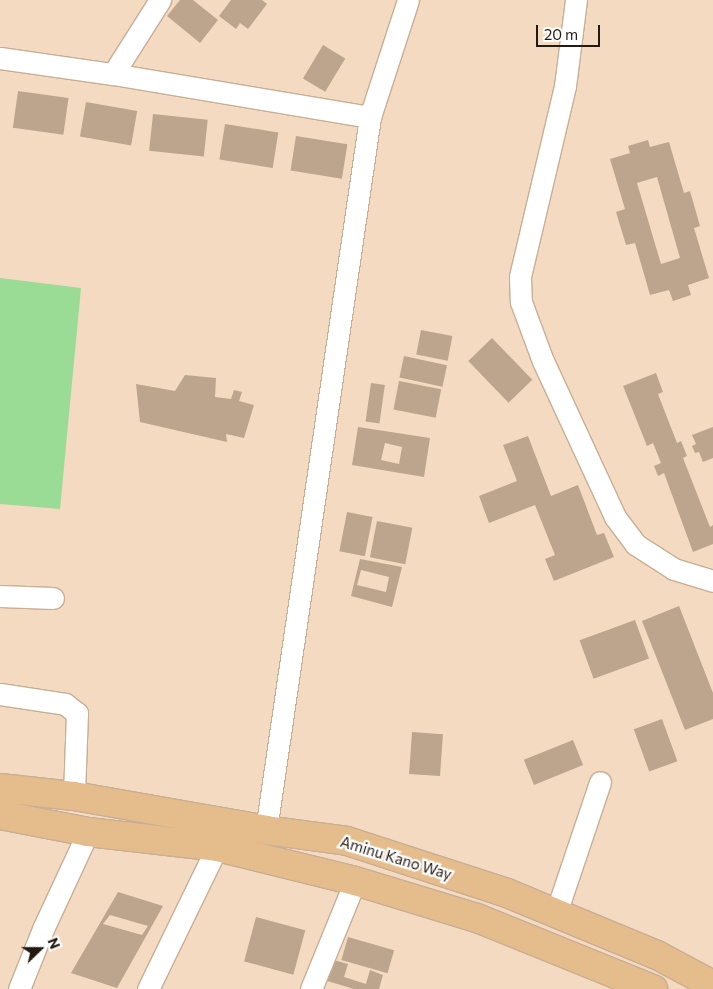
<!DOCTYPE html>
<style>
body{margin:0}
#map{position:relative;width:713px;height:989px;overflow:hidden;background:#f4dac0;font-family:Commissioner,sans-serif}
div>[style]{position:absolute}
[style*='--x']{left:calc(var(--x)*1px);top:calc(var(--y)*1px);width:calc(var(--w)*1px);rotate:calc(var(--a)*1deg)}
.green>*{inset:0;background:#9adb95}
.building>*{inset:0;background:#bda48c;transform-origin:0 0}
.roads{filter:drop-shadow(1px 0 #c7ae95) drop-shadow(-1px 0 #c7ae95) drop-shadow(0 1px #c7ae95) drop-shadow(0 -1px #c7ae95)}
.minor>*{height:21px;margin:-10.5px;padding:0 10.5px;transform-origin:10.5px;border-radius:10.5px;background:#fff}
.major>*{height:28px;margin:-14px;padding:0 14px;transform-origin:14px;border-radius:14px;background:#e5bc8b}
span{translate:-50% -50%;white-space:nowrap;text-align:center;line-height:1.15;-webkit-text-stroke:4.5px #fff;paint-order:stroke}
.street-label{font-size:15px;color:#241a11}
.north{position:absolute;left:15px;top:924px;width:50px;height:50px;-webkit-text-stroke:4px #fff;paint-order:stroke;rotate:68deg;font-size:14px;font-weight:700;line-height:20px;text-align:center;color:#241a11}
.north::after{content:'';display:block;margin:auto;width:18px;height:22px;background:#241a11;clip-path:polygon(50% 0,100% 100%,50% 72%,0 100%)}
.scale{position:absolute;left:536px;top:25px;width:64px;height:22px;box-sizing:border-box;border:2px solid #241a11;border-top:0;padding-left:6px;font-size:15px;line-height:18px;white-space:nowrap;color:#241a11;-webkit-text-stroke:4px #fff;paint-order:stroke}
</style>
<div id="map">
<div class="green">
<i style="clip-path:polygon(0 278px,81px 288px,60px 509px,0 504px)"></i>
</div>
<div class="building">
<i style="clip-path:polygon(180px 0,193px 0,218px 20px,200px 43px,167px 16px)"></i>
<i style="clip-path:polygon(231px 0,262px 0,267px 4px,248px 29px,240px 23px,236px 29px,219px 16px)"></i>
<i style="left:323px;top:45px;width:26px;height:39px;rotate:31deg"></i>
<i style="left:18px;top:91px;width:51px;height:37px;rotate:8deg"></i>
<i style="left:86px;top:102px;width:52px;height:35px;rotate:10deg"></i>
<i style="left:153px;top:114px;width:55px;height:37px;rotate:6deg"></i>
<i style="left:225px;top:124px;width:54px;height:36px;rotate:9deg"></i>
<i style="left:296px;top:136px;width:52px;height:35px;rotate:9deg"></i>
<i style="clip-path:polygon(evenodd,648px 140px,650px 147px,669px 142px,684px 193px,690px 191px,700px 226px,694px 228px,709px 278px,688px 285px,691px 295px,673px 301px,669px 290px,650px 295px,635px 243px,626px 245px,616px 212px,625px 209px,610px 159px,630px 153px,628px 146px,648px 140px,657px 177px,680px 258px,661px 264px,637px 183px,657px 177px)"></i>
<i style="left:421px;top:330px;width:32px;height:25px;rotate:11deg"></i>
<i style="left:492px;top:338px;width:58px;height:33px;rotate:46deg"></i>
<i style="left:404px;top:356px;width:44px;height:22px;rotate:12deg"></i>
<i style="clip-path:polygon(656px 373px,663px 392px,658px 394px,677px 443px,681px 441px,687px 456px,683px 458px,710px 527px,713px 525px,713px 544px,693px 552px,664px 473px,658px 476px,654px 466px,661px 463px,653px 443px,647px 446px,623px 386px)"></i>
<i style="clip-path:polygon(185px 375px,216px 378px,215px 397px,231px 399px,234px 390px,242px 392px,239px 401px,254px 405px,244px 438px,226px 434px,227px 442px,140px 422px,136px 384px,175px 391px)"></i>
<i style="left:399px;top:381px;width:43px;height:29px;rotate:11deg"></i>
<i style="left:371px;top:383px;width:14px;height:39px;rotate:8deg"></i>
<i style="clip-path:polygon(evenodd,358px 427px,430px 438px,424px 477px,352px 465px,358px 427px,385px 443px,402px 447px,399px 464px,381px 460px,385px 443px)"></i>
<i style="clip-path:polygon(713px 427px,713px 458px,703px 462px,699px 452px,695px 453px,692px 446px,696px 444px,692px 435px)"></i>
<i style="clip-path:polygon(528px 436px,551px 496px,578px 485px,597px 535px,604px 533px,614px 557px,554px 581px,545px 559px,555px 555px,535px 505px,489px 523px,479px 496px,517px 481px,503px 445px)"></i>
<i style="left:347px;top:512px;width:26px;height:40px;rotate:11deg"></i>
<i style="left:377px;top:521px;width:36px;height:37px;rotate:11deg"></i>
<i style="clip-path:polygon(evenodd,360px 559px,402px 567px,392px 607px,351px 596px,360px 559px,361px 570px,389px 577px,386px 592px,357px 585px,361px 570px)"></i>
<i style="clip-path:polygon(679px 606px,713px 693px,713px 719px,685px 730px,642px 621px)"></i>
<i style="left:635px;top:620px;width:41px;height:59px;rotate:70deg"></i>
<i style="left:662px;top:719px;width:45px;height:30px;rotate:70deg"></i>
<i style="left:412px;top:732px;width:31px;height:42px;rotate:4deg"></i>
<i style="left:573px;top:740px;width:27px;height:53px;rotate:68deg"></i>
<i style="clip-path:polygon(evenodd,118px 892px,163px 906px,117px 988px,71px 973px,118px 892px,110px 915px,148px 926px,142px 935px,103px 924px,110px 915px)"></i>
<i style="left:256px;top:917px;width:51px;height:46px;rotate:15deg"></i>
<i style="left:348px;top:937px;width:48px;height:24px;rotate:16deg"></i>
<i style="clip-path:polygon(330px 959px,348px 964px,344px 977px,366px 984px,370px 970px,383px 975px,379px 989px,354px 989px,324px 980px)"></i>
</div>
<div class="roads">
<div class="minor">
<i style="--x:576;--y:0;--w:87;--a:97.3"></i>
<i style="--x:565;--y:86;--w:196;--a:103.3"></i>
<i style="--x:520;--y:277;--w:25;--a:88"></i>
<i style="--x:521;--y:302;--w:63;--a:69.6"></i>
<i style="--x:543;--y:361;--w:172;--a:65.2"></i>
<i style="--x:615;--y:517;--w:34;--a:53"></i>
<i style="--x:635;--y:544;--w:46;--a:32.7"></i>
<i style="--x:674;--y:569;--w:41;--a:17.1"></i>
<i style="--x:0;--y:58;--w:114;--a:8.1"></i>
<i style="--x:113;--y:74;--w:261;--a:9.5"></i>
<i style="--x:113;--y:74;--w:88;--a:-57.6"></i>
<i style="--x:0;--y:596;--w:53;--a:2.2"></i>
<i style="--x:0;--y:694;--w:66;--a:8.7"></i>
<i style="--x:65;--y:704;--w:15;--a:37"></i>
<i style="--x:77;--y:713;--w:83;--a:92.1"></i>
<i style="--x:266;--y:830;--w:721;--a:-81.7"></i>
<i style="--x:370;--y:117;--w:123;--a:-72"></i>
<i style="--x:556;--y:913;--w:138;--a:-71.4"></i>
<i style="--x:19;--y:989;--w:65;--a:-68.2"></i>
<i style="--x:43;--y:929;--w:107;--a:-65.1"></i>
<i style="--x:148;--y:989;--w:158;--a:-64.1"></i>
<i style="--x:311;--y:989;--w:117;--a:-67.8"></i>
</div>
<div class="major">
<i style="--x:0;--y:788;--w:74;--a:6.2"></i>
<i style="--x:74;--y:796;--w:195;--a:10"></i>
<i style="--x:266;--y:830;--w:82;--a:7.7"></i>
<i style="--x:347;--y:841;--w:168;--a:18"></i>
<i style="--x:507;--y:893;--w:162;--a:22.5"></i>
<i style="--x:657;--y:955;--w:64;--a:28.2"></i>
<i style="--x:0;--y:815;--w:90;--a:10.9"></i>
<i style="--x:88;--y:832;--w:130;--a:6.6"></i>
<i style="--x:217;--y:847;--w:142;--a:13.8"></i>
<i style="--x:355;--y:881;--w:127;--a:16.9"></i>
<i style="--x:477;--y:918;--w:190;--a:22"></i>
</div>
</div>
<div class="street-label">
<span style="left:396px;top:858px;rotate:17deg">Aminu Kano Way</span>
</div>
<div class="north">N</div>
<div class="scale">20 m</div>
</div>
